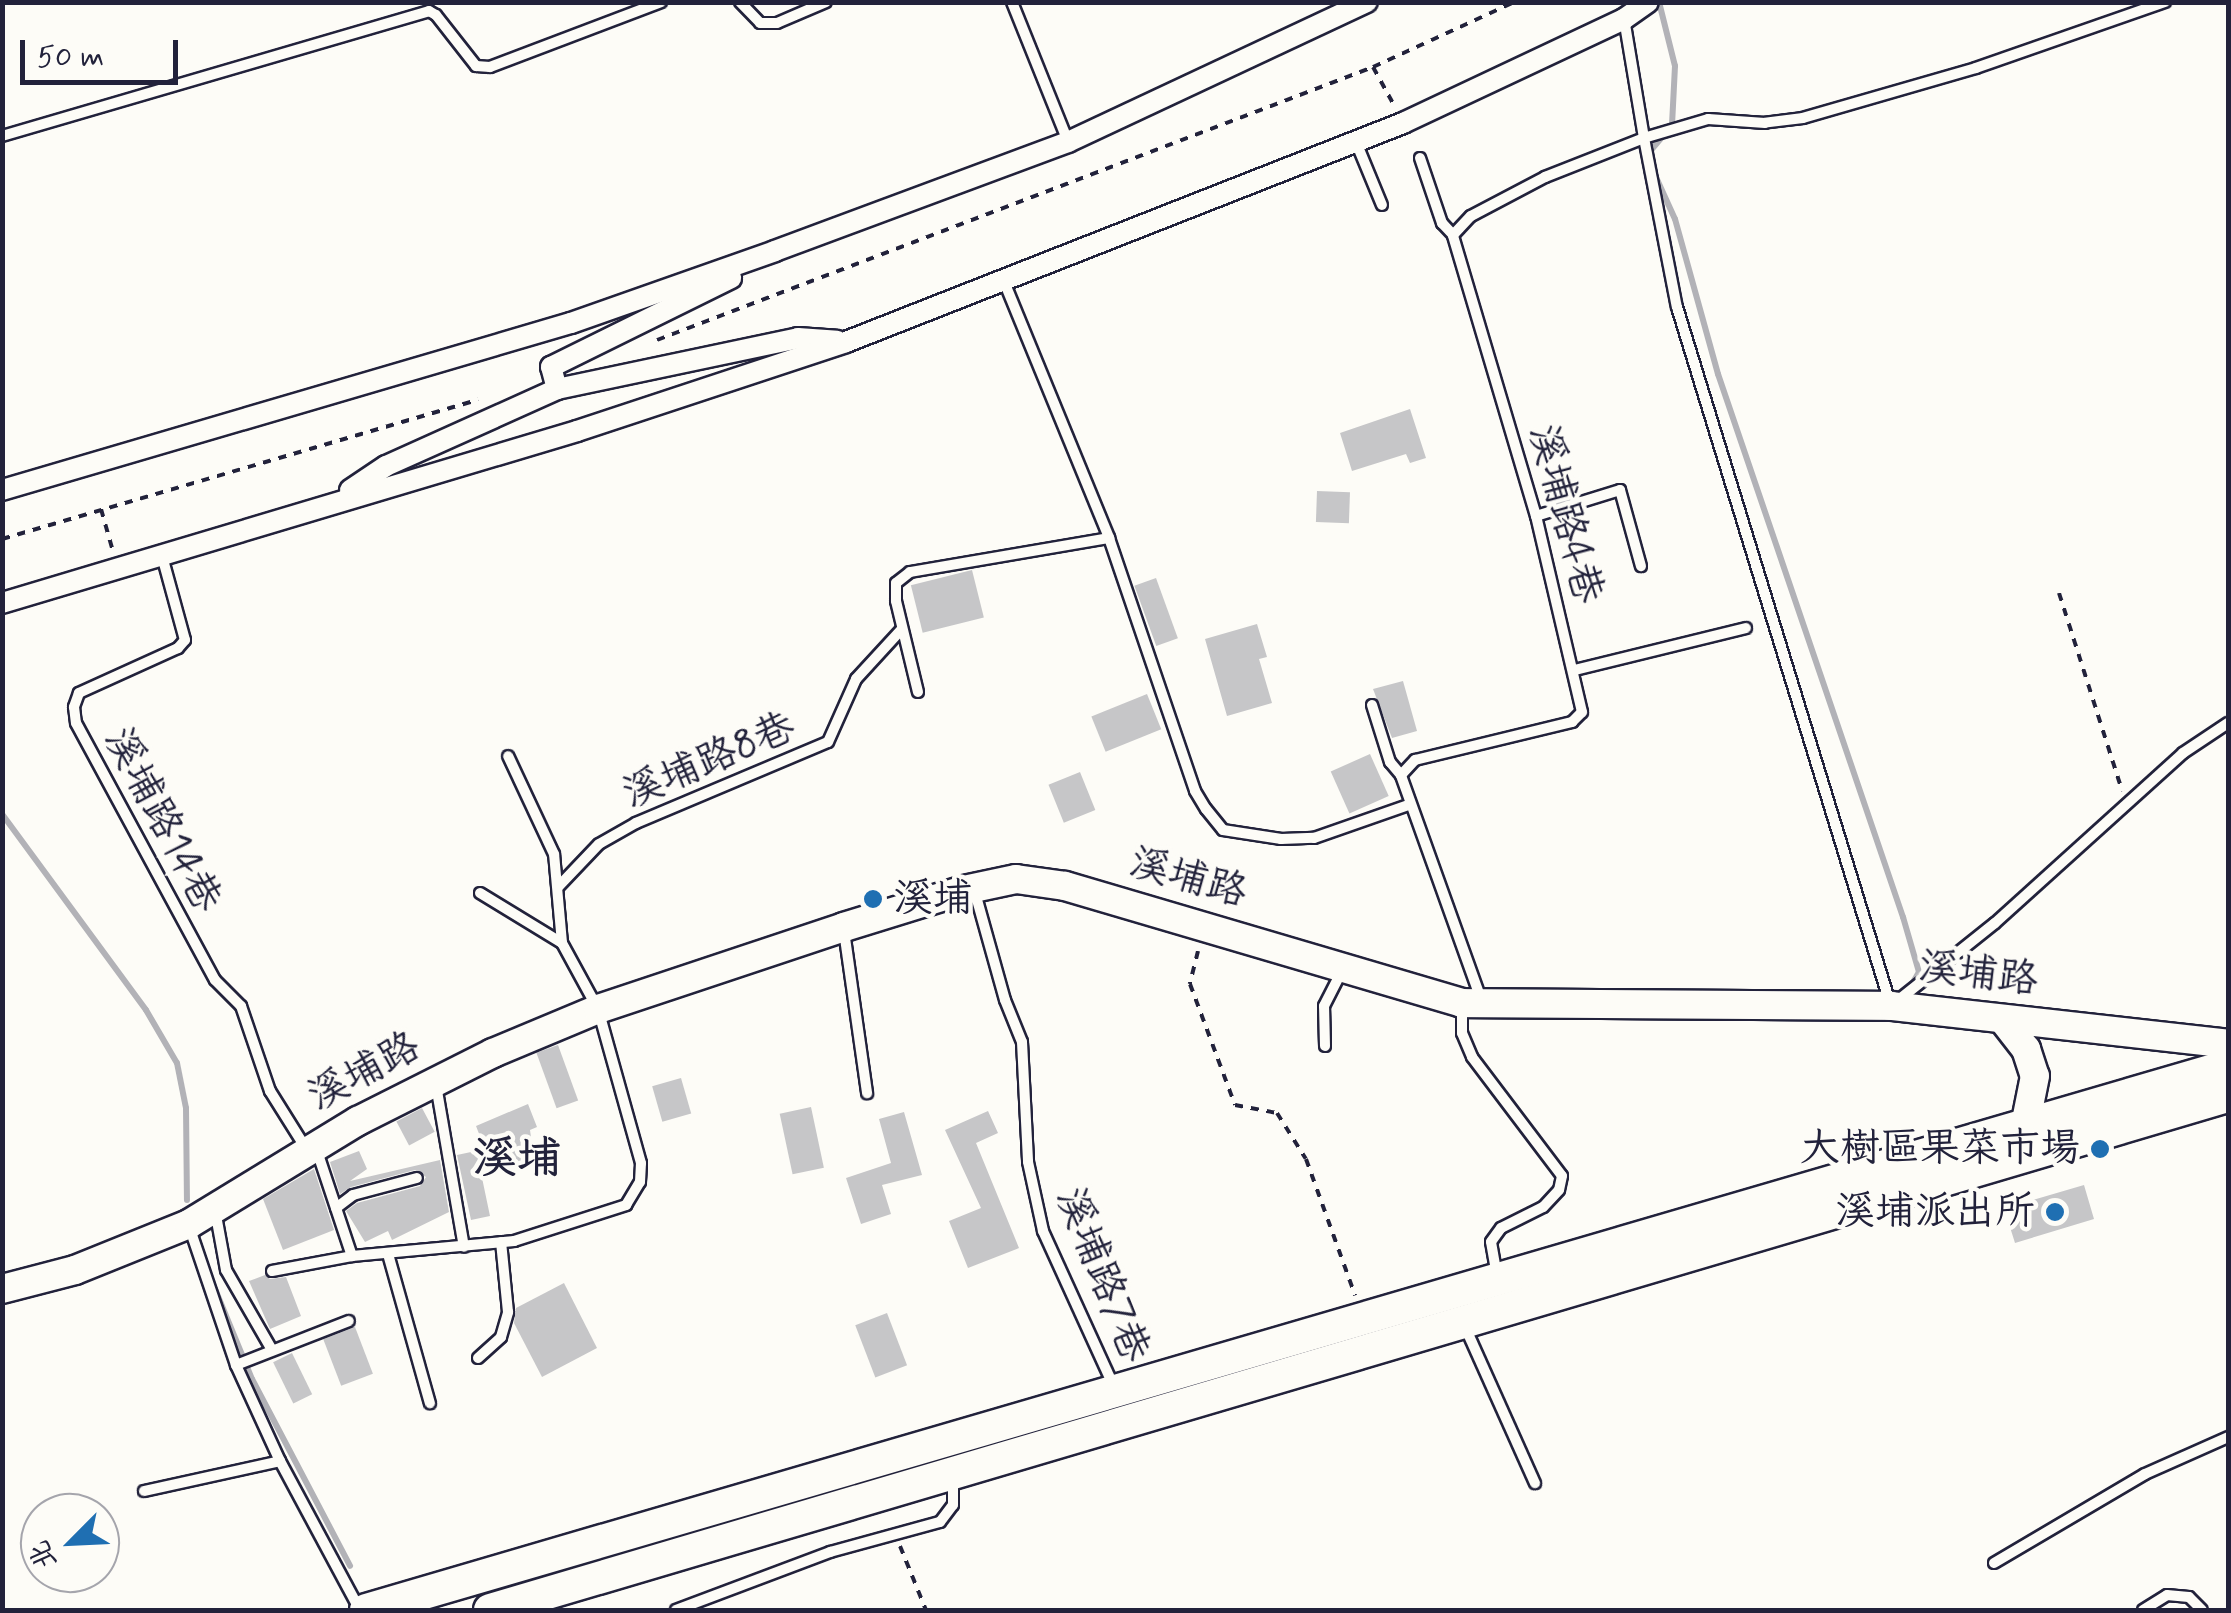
<!DOCTYPE html>
<meta charset="utf-8">
<style>
body{margin:0}
#map{position:relative;width:2231px;height:1613px;overflow:hidden;background:#fdfcf7;font-family:Mynerve,"LXGW WenKai TC",sans-serif}
div>[style]{position:absolute}
[style*='--x']{left:calc(var(--x)*1px);top:calc(var(--y)*1px);width:calc(var(--w)*1px);rotate:calc(var(--a)*1deg)}
.stream>*{height:6px;margin:-3px;padding:0 3px;transform-origin:3px;border-radius:3px;background:#b2b2b7}
.building>*{inset:0;background:#c6c6c8;transform-origin:0 0}
.path>*{height:4px;margin-top:-2px;transform-origin:0;background:repeating-linear-gradient(90deg,#22223b 0 8px,transparent 0 16px)}
.roads{filter:drop-shadow(2px 0 #22223b) drop-shadow(-2px 0 #22223b) drop-shadow(0 2px #22223b) drop-shadow(0 -2px #22223b)}
.service>*{height:10px;margin:-5px;padding:0 5px;transform-origin:5px;border-radius:5px;background:#fdfcf7}
.minor>*{height:20px;margin:-10px;padding:0 10px;transform-origin:10px;border-radius:10px;background:#fdfcf7}
.tertiary>*{height:28px;margin:-14px;padding:0 14px;transform-origin:14px;border-radius:14px;background:#fdfcf7}
.primary>*{height:32px;margin:-16px;padding:0 16px;transform-origin:16px;border-radius:16px;background:#fdfcf7}
.dots>*{width:28px;height:28px;translate:-50% -50%;box-sizing:border-box;border:5px solid #fdfcf7;border-radius:50%}
span{translate:-50% -50%;white-space:nowrap;text-align:center;line-height:1.15;-webkit-text-stroke:9px #fdfcf7;paint-order:stroke}
.street-label{font-size:40px;color:#22223b}
.poi-label{font-size:40px;color:#22223b}
.left{translate:0 -50%;text-align:left}
.right{translate:-100% -50%;text-align:right}
.quarter-label{font-size:45px;color:#22223b;font-weight:700}
.frame{position:absolute;inset:0;border:5px solid #22223b;pointer-events:none}
.north{position:absolute;left:20px;top:1493px;width:100px;height:100px;box-sizing:border-box;background:#fdfcf7;border:2px solid #a5a5ac;border-radius:50%;rotate:246deg;font-size:28px;font-weight:700;line-height:40px;text-align:center;color:#22223b}
.north::after{content:'';display:block;margin:auto;width:35px;height:45px;background:#1f6fb2;clip-path:polygon(50% 0,100% 100%,50% 72%,0 100%)}
.scale{position:absolute;left:20px;top:40px;width:158px;height:45px;box-sizing:border-box;border:5px solid #22223b;border-top:0;padding-left:12px;font-size:30px;line-height:35px;white-space:nowrap;color:#22223b;-webkit-text-stroke:8px #fdfcf7;paint-order:stroke}
</style>
<div id="map">
<div class="stream">
<i style="--x:1647;--y:155;--w:39;--a:-50"></i>
<i style="--x:1672;--y:125;--w:59;--a:-87.1"></i>
<i style="--x:1675;--y:66;--w:66;--a:-104"></i>
<i style="--x:1655;--y:175;--w:48;--a:65.6"></i>
<i style="--x:1675;--y:219;--w:161;--a:74.5"></i>
<i style="--x:1718;--y:374;--w:574;--a:71.19"></i>
<i style="--x:1903;--y:917;--w:57;--a:73.8"></i>
<i style="--x:1919;--y:972;--w:16;--a:120"></i>
<i style="--x:2;--y:814;--w:243;--a:53.7"></i>
<i style="--x:146;--y:1010;--w:61;--a:59.7"></i>
<i style="--x:177;--y:1063;--w:46;--a:78.7"></i>
<i style="--x:186;--y:1108;--w:92;--a:89.4"></i>
<i style="--x:215;--y:1289;--w:97;--a:67.7"></i>
<i style="--x:252;--y:1379;--w:211;--a:62.3"></i>
</div>
<div class="building">
<i style="clip-path:polygon(1410px 409px,1426px 458px,1410px 463px,1406px 454px,1352px 471px,1340px 433px)"></i>
<i style="left:1317px;top:491px;width:33px;height:31px;rotate:2deg"></i>
<i style="left:972px;top:570px;width:49px;height:63px;rotate:76deg"></i>
<i style="left:1156px;top:578px;width:64px;height:23px;rotate:70deg"></i>
<i style="clip-path:polygon(1257px 624px,1267px 657px,1259px 659px,1272px 703px,1227px 716px,1205px 639px)"></i>
<i style="clip-path:polygon(1403px 681px,1417px 731px,1392px 738px,1373px 689px)"></i>
<i style="left:1147px;top:694px;width:38px;height:60px;rotate:68deg"></i>
<i style="left:1370px;top:754px;width:46px;height:43px;rotate:66deg"></i>
<i style="left:1080px;top:772px;width:41px;height:34px;rotate:68deg"></i>
<i style="left:558px;top:1045px;width:59px;height:23px;rotate:70deg"></i>
<i style="left:681px;top:1078px;width:37px;height:30px;rotate:74deg"></i>
<i style="clip-path:polygon(528px 1104px,537px 1127px,530px 1130px,535px 1166px,481px 1173px,490px 1216px,471px 1220px,457px 1155px,485px 1149px,476px 1126px)"></i>
<i style="left:811px;top:1107px;width:62px;height:32px;rotate:78deg"></i>
<i style="left:422px;top:1108px;width:27px;height:29px;rotate:62deg"></i>
<i style="clip-path:polygon(988px 1111px,998px 1133px,976px 1143px,1019px 1248px,968px 1268px,949px 1221px,981px 1208px,945px 1130px)"></i>
<i style="clip-path:polygon(904px 1112px,922px 1175px,882px 1185px,891px 1214px,861px 1224px,846px 1178px,891px 1163px,879px 1119px)"></i>
<i style="clip-path:polygon(359px 1151px,367px 1169px,350px 1181px,440px 1160px,449px 1212px,392px 1240px,388px 1231px,365px 1242px,346px 1211px,357px 1203px,420px 1186px,426px 1177px,415px 1170px,351px 1187px,340px 1194px,330px 1162px)"></i>
<i style="clip-path:polygon(314px 1169px,334px 1230px,283px 1250px,263px 1199px)"></i>
<i style="clip-path:polygon(2084px 1185px,2094px 1219px,2015px 1243px,2009px 1224px,2021px 1220px,2016px 1205px)"></i>
<i style="clip-path:polygon(265px 1275px,270px 1279px,286px 1277px,301px 1316px,270px 1329px,249px 1281px)"></i>
<i style="clip-path:polygon(564px 1283px,597px 1348px,542px 1377px,514px 1323px,516px 1308px)"></i>
<i style="left:887px;top:1313px;width:56px;height:34px;rotate:69deg"></i>
<i style="left:355px;top:1327px;width:50px;height:34px;rotate:69deg"></i>
<i style="left:292px;top:1353px;width:46px;height:21px;rotate:64deg"></i>
</div>
<div class="path">
<i style="--x:1373;--y:67;--w:46;--a:61.2"></i>
<i style="--x:657;--y:340;--w:766;--a:-20.87"></i>
<i style="--x:1373;--y:67;--w:155;--a:-24.7"></i>
<i style="--x:101;--y:509;--w:41;--a:74.2"></i>
<i style="--x:2;--y:539;--w:496;--a:-16.3"></i>
<i style="--x:2059;--y:593;--w:208;--a:72.3"></i>
<i style="--x:1198;--y:951;--w:34;--a:104"></i>
<i style="--x:1190;--y:984;--w:129;--a:69.6"></i>
<i style="--x:1235;--y:1105;--w:43;--a:10.8"></i>
<i style="--x:1277;--y:1113;--w:54;--a:57.8"></i>
<i style="--x:1306;--y:1159;--w:145;--a:70.2"></i>
<i style="--x:900;--y:1546;--w:69;--a:67.9"></i>
</div>
<div class="roads">
<div class="service">
<i style="--x:740;--y:2;--w:29;--a:46"></i>
<i style="--x:760;--y:23;--w:17;--a:0"></i>
<i style="--x:777;--y:23;--w:53;--a:-23.2"></i>
<i style="--x:1012;--y:2;--w:150;--a:68.1"></i>
<i style="--x:2165;--y:2;--w:200;--a:160.8"></i>
<i style="--x:1976;--y:68;--w:180;--a:163.9"></i>
<i style="--x:1803;--y:118;--w:38;--a:173"></i>
<i style="--x:1765;--y:123;--w:57;--a:-176"></i>
<i style="--x:1708;--y:119;--w:67;--a:163.5"></i>
<i style="--x:1644;--y:138;--w:172;--a:79"></i>
<i style="--x:1677;--y:307;--w:731;--a:72.98"></i>
<i style="--x:1891;--y:1006;--w:133;--a:-38.6"></i>
<i style="--x:1995;--y:923;--w:253;--a:-42.1"></i>
<i style="--x:2183;--y:753;--w:54;--a:-33.7"></i>
<i style="--x:2;--y:136;--w:445;--a:-16.3"></i>
<i style="--x:429;--y:11;--w:8;--a:30"></i>
<i style="--x:436;--y:15;--w:65;--a:51.9"></i>
<i style="--x:476;--y:66;--w:14;--a:4"></i>
<i style="--x:490;--y:67;--w:183;--a:-20.8"></i>
<i style="--x:1356;--y:142;--w:68;--a:67.6"></i>
<i style="--x:1420;--y:158;--w:69;--a:71.3"></i>
<i style="--x:1442;--y:223;--w:16;--a:47"></i>
<i style="--x:1003;--y:279;--w:280;--a:67.7"></i>
<i style="--x:1109;--y:538;--w:267;--a:71.2"></i>
<i style="--x:1195;--y:791;--w:21;--a:59"></i>
<i style="--x:1206;--y:809;--w:27;--a:51"></i>
<i style="--x:1223;--y:830;--w:59;--a:8.8"></i>
<i style="--x:1281;--y:839;--w:33;--a:-2"></i>
<i style="--x:1314;--y:838;--w:100;--a:-19.3"></i>
<i style="--x:1536;--y:516;--w:88;--a:-17.2"></i>
<i style="--x:1620;--y:490;--w:79;--a:74.6"></i>
<i style="--x:162;--y:556;--w:87;--a:74.7"></i>
<i style="--x:185;--y:640;--w:11;--a:131"></i>
<i style="--x:178;--y:648;--w:109;--a:155.6"></i>
<i style="--x:79;--y:693;--w:15;--a:110"></i>
<i style="--x:74;--y:707;--w:16;--a:83"></i>
<i style="--x:76;--y:723;--w:292;--a:61.6"></i>
<i style="--x:215;--y:980;--w:37;--a:45"></i>
<i style="--x:241;--y:1006;--w:90;--a:71.2"></i>
<i style="--x:270;--y:1091;--w:70;--a:57.9"></i>
<i style="--x:1575;--y:670;--w:176;--a:-13.8"></i>
<i style="--x:918;--y:692;--w:94;--a:-103.6"></i>
<i style="--x:896;--y:601;--w:18;--a:-90"></i>
<i style="--x:896;--y:583;--w:18;--a:-38"></i>
<i style="--x:910;--y:572;--w:202;--a:-9.7"></i>
<i style="--x:1372;--y:705;--w:60;--a:72.5"></i>
<i style="--x:1390;--y:762;--w:17;--a:50"></i>
<i style="--x:558;--y:887;--w:59;--a:-46.4"></i>
<i style="--x:599;--y:844;--w:43;--a:-29.6"></i>
<i style="--x:636;--y:823;--w:208;--a:-22.9"></i>
<i style="--x:828;--y:742;--w:69;--a:-66"></i>
<i style="--x:856;--y:679;--w:68;--a:-47.4"></i>
<i style="--x:974;--y:889;--w:115;--a:74.4"></i>
<i style="--x:1005;--y:1000;--w:45;--a:68"></i>
<i style="--x:1022;--y:1042;--w:120;--a:87.1"></i>
<i style="--x:1028;--y:1162;--w:71;--a:77.7"></i>
<i style="--x:1043;--y:1231;--w:171;--a:65.5"></i>
<i style="--x:480;--y:893;--w:96;--a:31.4"></i>
<i style="--x:844;--y:931;--w:164;--a:81.9"></i>
<i style="--x:1481;--y:999;--w:238;--a:-109.7"></i>
<i style="--x:1401;--y:775;--w:21;--a:-47"></i>
<i style="--x:1415;--y:760;--w:162;--a:-13.6"></i>
<i style="--x:1572;--y:722;--w:14;--a:-45"></i>
<i style="--x:1582;--y:712;--w:201;--a:-103.2"></i>
<i style="--x:1536;--y:516;--w:293;--a:-106.5"></i>
<i style="--x:1453;--y:235;--w:26;--a:-47"></i>
<i style="--x:1471;--y:216;--w:84;--a:-27.8"></i>
<i style="--x:1545;--y:177;--w:106;--a:-21.5"></i>
<i style="--x:1644;--y:138;--w:121;--a:-99.5"></i>
<i style="--x:1462;--y:1005;--w:28;--a:90"></i>
<i style="--x:1462;--y:1033;--w:26;--a:67"></i>
<i style="--x:1472;--y:1057;--w:149;--a:52.9"></i>
<i style="--x:1562;--y:1176;--w:14;--a:102"></i>
<i style="--x:1559;--y:1190;--w:23;--a:133"></i>
<i style="--x:1543;--y:1207;--w:47;--a:153.4"></i>
<i style="--x:1501;--y:1228;--w:17;--a:126"></i>
<i style="--x:1491;--y:1242;--w:34;--a:80"></i>
<i style="--x:1325;--y:1046;--w:40;--a:-91.4"></i>
<i style="--x:1324;--y:1006;--w:39;--a:-63"></i>
<i style="--x:436;--y:1085;--w:164;--a:80.2"></i>
<i style="--x:316;--y:1148;--w:114;--a:71.6"></i>
<i style="--x:336;--y:1208;--w:21;--a:-37"></i>
<i style="--x:353;--y:1195;--w:66;--a:-14.9"></i>
<i style="--x:215;--y:1210;--w:61;--a:79.6"></i>
<i style="--x:226;--y:1270;--w:92;--a:60.1"></i>
<i style="--x:190;--y:1229;--w:144;--a:71.3"></i>
<i style="--x:236;--y:1365;--w:106;--a:65.4"></i>
<i style="--x:280;--y:1461;--w:169;--a:61.8"></i>
<i style="--x:388;--y:1254;--w:155;--a:74.3"></i>
<i style="--x:272;--y:1271;--w:81;--a:-10.6"></i>
<i style="--x:352;--y:1256;--w:163;--a:-5.3"></i>
<i style="--x:514;--y:1241;--w:118;--a:-17.8"></i>
<i style="--x:626;--y:1205;--w:27;--a:-59"></i>
<i style="--x:640;--y:1182;--w:19;--a:-87"></i>
<i style="--x:641;--y:1163;--w:160;--a:-105.6"></i>
<i style="--x:598;--y:1009;--w:75;--a:-118.6"></i>
<i style="--x:562;--y:943;--w:89;--a:-95.1"></i>
<i style="--x:554;--y:854;--w:108;--a:-115.1"></i>
<i style="--x:1466;--y:1329;--w:169;--a:65.9"></i>
<i style="--x:478;--y:1358;--w:31;--a:-42"></i>
<i style="--x:501;--y:1337;--w:26;--a:-74"></i>
<i style="--x:508;--y:1312;--w:70;--a:-95.7"></i>
<i style="--x:236;--y:1365;--w:121;--a:-21.3"></i>
<i style="--x:144;--y:1491;--w:139;--a:-12.4"></i>
<i style="--x:1994;--y:1563;--w:175;--a:-30.5"></i>
<i style="--x:2145;--y:1474;--w:91;--a:-24"></i>
<i style="--x:676;--y:1610;--w:165;--a:-20.6"></i>
<i style="--x:830;--y:1552;--w:114;--a:-15.3"></i>
<i style="--x:940;--y:1522;--w:21;--a:-53"></i>
<i style="--x:953;--y:1505;--w:24;--a:-90"></i>
<i style="--x:2143;--y:1610;--w:28;--a:-32"></i>
<i style="--x:2167;--y:1595;--w:22;--a:5"></i>
<i style="--x:2189;--y:1597;--w:18;--a:45"></i>
</div>
<div class="minor">
<i style="--x:557;--y:389;--w:23;--a:-105"></i>
<i style="--x:551;--y:367;--w:201;--a:-26.3"></i>
<i style="--x:2;--y:490;--w:593;--a:-16.36"></i>
<i style="--x:571;--y:323;--w:216;--a:-19.4"></i>
<i style="--x:775;--y:251;--w:313;--a:-20.4"></i>
<i style="--x:1068;--y:142;--w:330;--a:-25.1"></i>
<i style="--x:350;--y:490;--w:43;--a:-33.7"></i>
<i style="--x:386;--y:466;--w:188;--a:-24.2"></i>
<i style="--x:557;--y:389;--w:246;--a:-11.9"></i>
<i style="--x:798;--y:338;--w:39;--a:4"></i>
<i style="--x:2;--y:603;--w:600;--a:-16.65"></i>
<i style="--x:577;--y:431;--w:283;--a:-18.3"></i>
<i style="--x:846;--y:342;--w:599;--a:-21.46"></i>
<i style="--x:1403;--y:123;--w:244;--a:-25.2"></i>
<i style="--x:1624;--y:19;--w:29;--a:-35"></i>
</div>
<div class="tertiary">
<i style="--x:2004;--y:1021;--w:36;--a:52"></i>
<i style="--x:2026;--y:1049;--w:28;--a:72"></i>
<i style="--x:2035;--y:1076;--w:51;--a:101.3"></i>
<i style="--x:2;--y:1289;--w:75;--a:-14.6"></i>
<i style="--x:75;--y:1270;--w:123;--a:-22"></i>
<i style="--x:189;--y:1224;--w:198;--a:-31.4"></i>
<i style="--x:358;--y:1121;--w:151;--a:-26.7"></i>
<i style="--x:493;--y:1053;--w:114;--a:-22.7"></i>
<i style="--x:598;--y:1009;--w:259;--a:-18.4"></i>
<i style="--x:844;--y:927;--w:126;--a:-17.1"></i>
<i style="--x:964;--y:890;--w:53;--a:-11.9"></i>
<i style="--x:1016;--y:879;--w:49;--a:8.1"></i>
<i style="--x:1065;--y:886;--w:414;--a:16.4"></i>
<i style="--x:1462;--y:1003;--w:429;--a:0.4"></i>
<i style="--x:1891;--y:1006;--w:339;--a:6.4"></i>
</div>
<div class="primary">
<i style="--x:366;--y:1610;--w:1940;--a:-16.29"></i>
<i style="--x:490;--y:1610;--w:1812;--a:-16.48"></i>
</div>
</div>
<div class="dots">
<i style="left:873px;top:899px;background:#1f6fb2"></i>
<i style="left:2100px;top:1149px;background:#1f6fb2"></i>
<i style="left:2055px;top:1212px;background:#1f6fb2"></i>
</div>
<div class="street-label">
<span style="left:1565px;top:514px;rotate:75deg">溪埔路4巷</span>
<span style="left:709px;top:761px;rotate:-23deg">溪埔路8巷</span>
<span style="left:162px;top:820px;rotate:62deg">溪埔路14巷</span>
<span style="left:1188px;top:878px;rotate:16deg">溪埔路</span>
<span style="left:1978px;top:974px;rotate:7deg">溪埔路</span>
<span style="left:364px;top:1072px;rotate:-28deg">溪埔路</span>
<span style="left:1102px;top:1275px;rotate:68deg">溪埔路7巷</span>
</div>
<div class="poi-label">
<span class="left" style="left:893px;top:899px">溪埔</span>
<span class="right" style="left:2080px;top:1149px">大樹區果菜市場</span>
<span class="right" style="left:2035px;top:1212px">溪埔派出所</span>
</div>
<div class="quarter-label">
<span style="left:517px;top:1160px">溪埔</span>
</div>
<div class="frame"></div>
<div class="north">北</div>
<div class="scale">50 m</div>
</div>
